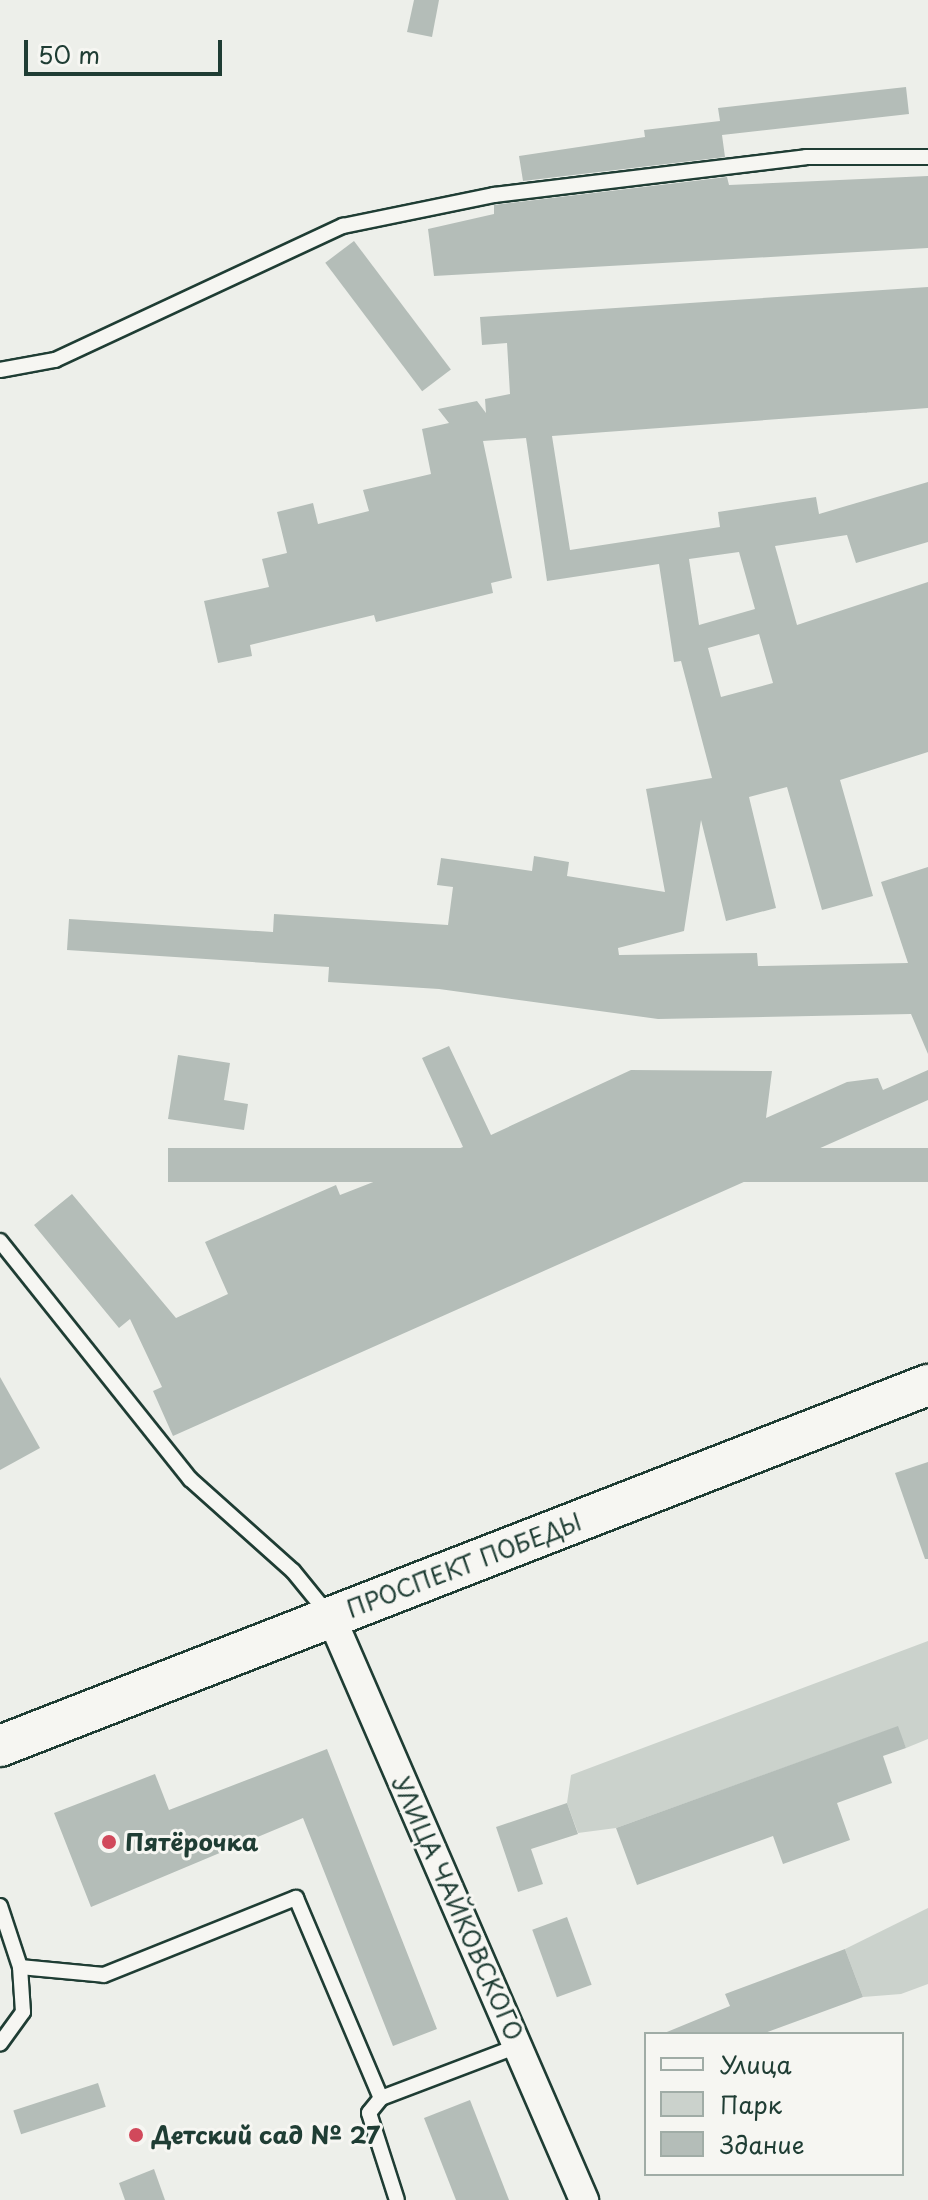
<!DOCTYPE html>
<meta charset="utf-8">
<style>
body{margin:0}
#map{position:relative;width:928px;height:2200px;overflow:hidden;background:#edefea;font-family:"Playpen Sans",sans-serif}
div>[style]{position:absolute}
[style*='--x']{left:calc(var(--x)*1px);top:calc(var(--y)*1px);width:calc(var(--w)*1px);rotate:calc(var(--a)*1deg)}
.green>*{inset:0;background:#cbd2cc}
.building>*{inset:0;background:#b4bdb8;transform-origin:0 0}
.roads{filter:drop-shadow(2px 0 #1f3d34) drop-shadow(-2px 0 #1f3d34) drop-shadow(0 2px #1f3d34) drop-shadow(0 -2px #1f3d34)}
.lane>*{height:14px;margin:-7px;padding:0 7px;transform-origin:7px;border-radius:7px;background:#f6f6f2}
.street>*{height:28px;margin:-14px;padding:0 14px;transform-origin:14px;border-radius:14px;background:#f6f6f2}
.secondary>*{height:40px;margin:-20px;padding:0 20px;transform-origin:20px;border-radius:20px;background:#f6f6f2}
.dots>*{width:22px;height:22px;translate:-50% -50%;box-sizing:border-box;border:4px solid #f6f6f2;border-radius:50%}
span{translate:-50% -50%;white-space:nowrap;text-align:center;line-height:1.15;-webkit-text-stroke:6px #f6f6f2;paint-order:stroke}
.street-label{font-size:24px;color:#1f3d34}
.poi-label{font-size:24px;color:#1f3d34;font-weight:700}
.left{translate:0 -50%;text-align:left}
.legend{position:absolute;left:644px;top:2032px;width:260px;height:144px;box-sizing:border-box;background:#f6f6f2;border:2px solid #a0aca6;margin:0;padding:10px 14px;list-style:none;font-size:24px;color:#1f3d34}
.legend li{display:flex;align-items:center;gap:16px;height:40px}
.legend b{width:40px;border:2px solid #a0aca6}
.scale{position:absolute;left:24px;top:40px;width:198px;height:36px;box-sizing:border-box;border:4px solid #1f3d34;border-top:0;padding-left:10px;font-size:24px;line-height:28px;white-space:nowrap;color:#1f3d34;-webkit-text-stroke:6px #f6f6f2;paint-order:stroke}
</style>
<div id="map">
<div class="green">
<i style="clip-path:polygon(928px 1641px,928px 1739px,906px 1748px,897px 1727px,616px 1828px,578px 1833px,567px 1803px,571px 1775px)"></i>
<i style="clip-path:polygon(928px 1908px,928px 1984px,901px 1994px,863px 1997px,845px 1949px)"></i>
</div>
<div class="building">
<i style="clip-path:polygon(414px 0,439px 0,432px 37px,407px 32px)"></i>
<i style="clip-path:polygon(906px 87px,909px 114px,722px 135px,725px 157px,523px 181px,519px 156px,645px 137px,644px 130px,720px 121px,718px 108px)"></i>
<i style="clip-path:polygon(928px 176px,928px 248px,434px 276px,428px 229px,494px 214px,494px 205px,727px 177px,729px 185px)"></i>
<i style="left:354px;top:241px;width:161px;height:36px;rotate:53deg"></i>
<i style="clip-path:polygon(evenodd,928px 287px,928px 408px,552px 436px,570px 550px,720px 527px,718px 512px,816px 497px,819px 514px,928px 482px,928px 542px,856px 563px,847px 535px,775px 546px,797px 625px,928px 582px,928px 752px,840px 780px,873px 896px,822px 910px,787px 787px,749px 797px,776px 908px,726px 921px,701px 820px,684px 931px,618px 948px,619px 955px,757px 953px,758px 966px,908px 963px,881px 882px,928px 867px,928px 1054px,911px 1014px,658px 1019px,439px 989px,328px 982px,329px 967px,67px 950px,69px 919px,273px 932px,274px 914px,448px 925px,453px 887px,437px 885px,441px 858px,532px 871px,534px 856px,569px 862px,567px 876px,665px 892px,646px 789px,712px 778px,681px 661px,674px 662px,659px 564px,547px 581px,526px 438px,483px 441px,512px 578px,491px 583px,493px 593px,376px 622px,374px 615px,250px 645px,252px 656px,218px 663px,204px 601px,269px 587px,262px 559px,287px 553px,277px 512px,313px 503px,318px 524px,369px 511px,363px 490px,431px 474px,422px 429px,449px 423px,438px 409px,477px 401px,486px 413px,485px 399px,510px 394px,507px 343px,482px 345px,480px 317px,928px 287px,739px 552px,755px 609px,699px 625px,689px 559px,739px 552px,928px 287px,759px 634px,773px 683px,721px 697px,708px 648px,759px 634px)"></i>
<i style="clip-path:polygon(449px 1046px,491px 1135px,631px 1070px,772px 1071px,766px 1118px,847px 1082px,878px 1078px,883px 1090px,928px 1070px,928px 1100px,173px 1436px,153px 1391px,162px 1387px,130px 1319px,119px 1328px,34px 1225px,72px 1194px,176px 1318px,228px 1294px,205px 1242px,336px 1185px,340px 1195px,463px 1147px,422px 1058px)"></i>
<i style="clip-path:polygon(178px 1055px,230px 1063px,224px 1100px,248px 1104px,244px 1130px,168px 1119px)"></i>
<i style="left:928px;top:1148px;width:34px;height:760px;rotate:90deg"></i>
<i style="clip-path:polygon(0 1377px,40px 1448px,0 1470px)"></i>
<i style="clip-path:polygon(928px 1462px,928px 1559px,925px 1559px,895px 1473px)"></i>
<i style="clip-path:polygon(898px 1726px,906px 1748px,883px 1756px,892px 1783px,837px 1803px,850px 1840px,783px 1864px,773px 1836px,637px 1885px,616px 1828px)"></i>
<i style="clip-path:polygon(327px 1749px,437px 2029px,393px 2046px,303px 1818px,91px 1907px,54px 1813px,155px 1774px,169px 1810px)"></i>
<i style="clip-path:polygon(567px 1803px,578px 1834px,531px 1849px,543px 1884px,518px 1892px,496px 1827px)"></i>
<i style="left:567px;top:1917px;width:72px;height:37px;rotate:70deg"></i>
<i style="clip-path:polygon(845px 1949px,863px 1997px,762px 2034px,662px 2034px,730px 2006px,725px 1994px)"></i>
<i style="left:98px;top:2083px;width:25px;height:89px;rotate:72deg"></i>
<i style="clip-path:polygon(470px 2100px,509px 2200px,456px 2200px,424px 2118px)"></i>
<i style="clip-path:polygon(154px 2169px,165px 2200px,125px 2200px,119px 2183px)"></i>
</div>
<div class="roads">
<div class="lane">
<i style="--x:0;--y:370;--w:56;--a:-10.3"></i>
<i style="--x:55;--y:360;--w:318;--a:-25"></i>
<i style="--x:343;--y:226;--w:154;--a:-11.6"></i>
<i style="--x:494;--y:195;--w:314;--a:-6.9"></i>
<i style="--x:806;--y:157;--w:122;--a:0"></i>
<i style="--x:0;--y:1241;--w:305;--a:51.4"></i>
<i style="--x:190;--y:1479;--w:138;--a:41.8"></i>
<i style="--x:293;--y:1571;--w:55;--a:50.9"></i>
<i style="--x:0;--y:1906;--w:64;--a:71.8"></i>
<i style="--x:20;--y:1967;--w:45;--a:86.2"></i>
<i style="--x:23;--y:2012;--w:39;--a:126"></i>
<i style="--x:20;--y:1967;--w:84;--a:5.4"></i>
<i style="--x:104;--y:1975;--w:207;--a:-21.9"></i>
<i style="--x:296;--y:1898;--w:217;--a:67"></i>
<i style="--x:381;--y:2098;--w:19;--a:129"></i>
<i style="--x:369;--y:2113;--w:91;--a:72.2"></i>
<i style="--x:381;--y:2098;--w:147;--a:-20.8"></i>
</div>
<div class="street">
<i style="--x:331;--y:1617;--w:636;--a:66.54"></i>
</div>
<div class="secondary">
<i style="--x:0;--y:1746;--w:996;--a:-21.26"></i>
</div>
</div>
<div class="dots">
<i style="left:109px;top:1842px;background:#d1495b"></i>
<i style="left:136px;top:2135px;background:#d1495b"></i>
</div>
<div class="street-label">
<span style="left:464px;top:1565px;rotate:-21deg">ПРОСПЕКТ ПОБЕДЫ</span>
<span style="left:458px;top:1908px;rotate:66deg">УЛИЦА ЧАЙКОВСКОГО</span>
</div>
<div class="poi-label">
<span class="left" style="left:125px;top:1842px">Пятёрочка</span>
<span class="left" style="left:152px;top:2135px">Детский сад № 27</span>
</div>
<ul class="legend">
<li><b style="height:10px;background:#f6f6f2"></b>Улица</li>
<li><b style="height:22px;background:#cbd2cc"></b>Парк</li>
<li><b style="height:22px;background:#b4bdb8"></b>Здание</li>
</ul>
<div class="scale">50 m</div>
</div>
